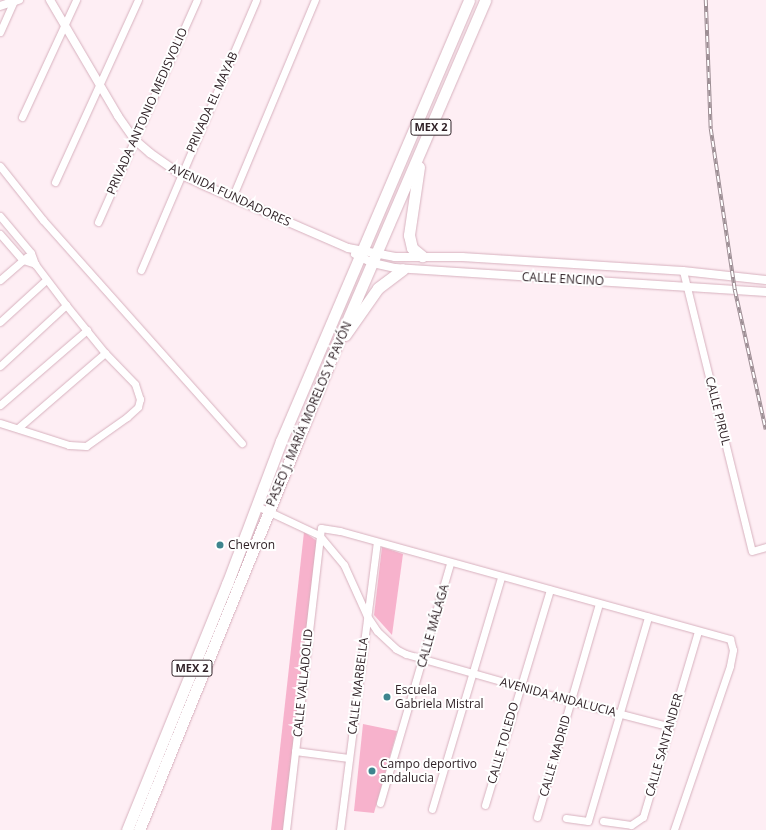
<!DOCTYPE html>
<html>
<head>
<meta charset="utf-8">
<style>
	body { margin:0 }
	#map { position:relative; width:766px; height:830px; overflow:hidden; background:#feeef4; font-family:"Open Sans",sans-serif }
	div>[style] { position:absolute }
	.green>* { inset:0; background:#f7b2cc }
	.roads { filter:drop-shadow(0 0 1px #d7b1be) drop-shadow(0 0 1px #d7b1be) }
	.minor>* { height:7px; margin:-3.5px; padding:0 3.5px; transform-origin:3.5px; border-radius:3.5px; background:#fff }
	.tertiary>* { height:8px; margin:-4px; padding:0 4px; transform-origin:4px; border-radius:4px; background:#fff }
	.trunk>* { height:11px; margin:-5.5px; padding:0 5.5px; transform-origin:5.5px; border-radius:5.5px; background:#fff }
	.rail>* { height:3.5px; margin-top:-1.75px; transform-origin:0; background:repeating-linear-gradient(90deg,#fff 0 6px,#9d8e94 0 12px); box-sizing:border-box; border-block:1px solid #9d8e94 }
	.dots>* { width:11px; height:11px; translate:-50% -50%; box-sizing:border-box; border:2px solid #fff; border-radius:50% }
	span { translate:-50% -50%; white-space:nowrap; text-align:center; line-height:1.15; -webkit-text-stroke:4px #fff; paint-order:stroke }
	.shield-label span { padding:1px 3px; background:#fff; border:1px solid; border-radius:3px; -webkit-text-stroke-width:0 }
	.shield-label { font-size:11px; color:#302227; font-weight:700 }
	.street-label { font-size:12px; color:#302227 }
	.poi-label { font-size:12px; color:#302227 }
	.left { translate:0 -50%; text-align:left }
</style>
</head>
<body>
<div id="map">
	<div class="green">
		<div style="clip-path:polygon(304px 532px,317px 541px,283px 830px,271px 830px)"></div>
		<div style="clip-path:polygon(382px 547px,403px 554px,392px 635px,374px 615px)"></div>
		<div style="clip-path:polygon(363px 724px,397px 731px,374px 813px,354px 811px)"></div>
	</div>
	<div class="roads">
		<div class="minor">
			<div style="left:0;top:32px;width:35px;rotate:-66deg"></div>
			<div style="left:22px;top:117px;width:129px;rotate:-65.2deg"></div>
			<div style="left:0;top:166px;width:69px;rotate:51.5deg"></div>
			<div style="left:43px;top:220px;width:299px;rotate:48.3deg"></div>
			<div style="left:55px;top:182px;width:200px;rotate:-65.5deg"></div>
			<div style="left:232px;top:198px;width:215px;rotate:-67.3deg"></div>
			<div style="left:0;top:216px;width:48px;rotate:50deg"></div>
			<div style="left:31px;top:253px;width:12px;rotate:70deg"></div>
			<div style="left:35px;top:264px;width:51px;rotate:52.9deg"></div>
			<div style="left:66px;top:305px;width:62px;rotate:50.9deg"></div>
			<div style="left:105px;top:353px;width:43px;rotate:45.9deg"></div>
			<div style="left:135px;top:384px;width:16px;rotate:72deg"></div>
			<div style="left:140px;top:399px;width:8px;rotate:104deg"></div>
			<div style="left:138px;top:407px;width:15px;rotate:138deg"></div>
			<div style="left:127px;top:417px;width:50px;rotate:144.7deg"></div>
			<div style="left:86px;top:446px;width:17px;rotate:-177deg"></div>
			<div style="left:69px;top:445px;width:72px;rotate:-162.3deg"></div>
			<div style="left:98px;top:222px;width:243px;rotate:-66deg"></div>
			<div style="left:0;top:234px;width:35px;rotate:49deg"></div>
			<div style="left:23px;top:260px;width:13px;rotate:18deg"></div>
			<div style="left:141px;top:270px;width:293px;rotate:-66.9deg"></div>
			<div style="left:683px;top:271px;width:288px;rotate:76.2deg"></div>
			<div style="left:752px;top:551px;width:15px;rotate:-16deg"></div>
			<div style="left:0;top:280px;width:35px;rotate:-41deg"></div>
			<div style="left:0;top:322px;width:62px;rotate:-42.4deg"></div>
			<div style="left:0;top:366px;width:90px;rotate:-42.7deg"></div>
			<div style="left:0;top:405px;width:115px;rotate:-40.8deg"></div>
			<div style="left:18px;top:428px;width:115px;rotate:-40.8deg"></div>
			<div style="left:257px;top:506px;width:68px;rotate:25.1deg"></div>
			<div style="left:319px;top:535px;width:39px;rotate:50deg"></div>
			<div style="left:344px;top:565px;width:56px;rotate:65.7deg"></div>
			<div style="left:367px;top:616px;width:18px;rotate:56deg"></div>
			<div style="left:377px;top:631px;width:26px;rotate:43deg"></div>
			<div style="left:396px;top:649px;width:11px;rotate:27deg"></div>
			<div style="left:406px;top:654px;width:172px;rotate:15.9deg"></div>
			<div style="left:571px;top:701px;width:100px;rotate:14.5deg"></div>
			<div style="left:295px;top:751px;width:54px;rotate:7.4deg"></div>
			<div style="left:380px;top:803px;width:249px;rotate:-73.7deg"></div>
			<div style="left:485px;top:805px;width:225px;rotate:-73.2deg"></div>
			<div style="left:432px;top:809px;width:241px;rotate:-73.4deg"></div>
			<div style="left:537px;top:817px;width:222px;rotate:-73.8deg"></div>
			<div style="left:566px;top:818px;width:22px;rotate:8deg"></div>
			<div style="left:588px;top:821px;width:213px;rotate:-73.6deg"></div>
			<div style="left:603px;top:821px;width:28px;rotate:8deg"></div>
			<div style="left:631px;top:825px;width:14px;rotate:-34deg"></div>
			<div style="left:643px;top:817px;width:194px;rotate:-73.5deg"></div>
			<div style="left:286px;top:830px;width:304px;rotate:-83.4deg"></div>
			<div style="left:321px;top:528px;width:19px;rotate:9deg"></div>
			<div style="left:340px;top:531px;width:405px;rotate:15.5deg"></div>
			<div style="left:730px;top:639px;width:11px;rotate:75deg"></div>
			<div style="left:733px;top:650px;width:16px;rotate:101deg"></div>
			<div style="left:730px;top:666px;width:173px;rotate:108.9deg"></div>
			<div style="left:340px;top:830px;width:290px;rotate:-82.7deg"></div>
		</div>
		<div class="tertiary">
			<div style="left:50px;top:0;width:134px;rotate:59.6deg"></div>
			<div style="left:118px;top:116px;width:29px;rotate:55deg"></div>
			<div style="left:135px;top:140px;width:20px;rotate:41deg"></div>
			<div style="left:150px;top:153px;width:37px;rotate:35deg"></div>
			<div style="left:180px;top:174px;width:23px;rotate:25deg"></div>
			<div style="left:201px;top:184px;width:160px;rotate:23.5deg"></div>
			<div style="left:348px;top:248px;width:48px;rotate:10.8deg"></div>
			<div style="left:395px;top:257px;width:67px"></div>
			<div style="left:462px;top:257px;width:221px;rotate:3.6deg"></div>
			<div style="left:683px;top:271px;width:83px;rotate:6.2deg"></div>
			<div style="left:0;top:6px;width:20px;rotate:-18deg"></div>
			<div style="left:355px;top:254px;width:20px;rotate:27deg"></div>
			<div style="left:373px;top:263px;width:23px;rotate:13deg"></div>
			<div style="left:395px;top:268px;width:372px;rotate:3.7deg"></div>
		</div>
		<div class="trunk">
			<div style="left:419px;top:167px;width:69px;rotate:98.4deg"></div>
			<div style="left:409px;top:235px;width:13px;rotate:77deg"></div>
			<div style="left:412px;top:248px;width:13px;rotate:39deg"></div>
			<div style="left:345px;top:335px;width:57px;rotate:-54.9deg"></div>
			<div style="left:378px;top:288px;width:31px;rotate:-37deg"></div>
			<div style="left:127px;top:830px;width:266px;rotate:-67.9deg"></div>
			<div style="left:227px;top:584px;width:153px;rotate:-69.3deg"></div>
			<div style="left:281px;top:441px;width:479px;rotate:-66.9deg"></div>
			<div style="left:139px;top:830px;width:527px;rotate:-67.82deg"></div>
			<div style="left:338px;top:342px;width:372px;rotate:-66.7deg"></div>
		</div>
	</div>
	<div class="rail">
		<div style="left:706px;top:0;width:129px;rotate:87.8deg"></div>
		<div style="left:711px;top:129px;width:163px;rotate:81.5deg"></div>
		<div style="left:735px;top:290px;width:143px;rotate:77.5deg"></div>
	</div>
	<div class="dots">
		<div style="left:220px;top:545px;background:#3e858e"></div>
		<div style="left:387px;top:697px;background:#3e858e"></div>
		<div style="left:372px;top:771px;background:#3e858e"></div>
	</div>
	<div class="shield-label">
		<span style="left:431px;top:127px">MEX 2</span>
		<span style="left:192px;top:668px">MEX 2</span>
	</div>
	<div class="street-label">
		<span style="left:212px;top:102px;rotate:-66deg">PRIVADA EL MAYAB</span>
		<span style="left:147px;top:111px;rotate:-66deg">PRIVADA ANTONIO MEDISVOLIO</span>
		<span style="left:230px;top:195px;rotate:25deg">AVENIDA FUNDADORES</span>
		<span style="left:563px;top:279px;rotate:3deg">CALLE ENCINO</span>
		<span style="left:718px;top:411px;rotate:76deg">CALLE PIRUL</span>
		<span style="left:309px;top:414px;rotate:-67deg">PASEO J. MARÍA MORELOS Y PAVÓN</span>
		<span style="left:433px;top:626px;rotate:-74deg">CALLE MÁLAGA</span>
		<span style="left:303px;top:683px;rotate:-84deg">CALLE VALLADOLID</span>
		<span style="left:358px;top:686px;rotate:-83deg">CALLE MARBELLA</span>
		<span style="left:558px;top:697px;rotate:15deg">AVENIDA ANDALUCIA</span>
		<span style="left:503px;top:743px;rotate:-74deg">CALLE TOLEDO</span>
		<span style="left:664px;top:745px;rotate:-74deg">CALLE SANTANDER</span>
		<span style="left:555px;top:756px;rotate:-74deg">CALLE MADRID</span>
	</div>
	<div class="poi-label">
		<span class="left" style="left:228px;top:545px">Chevron</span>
		<span class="left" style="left:395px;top:697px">Escuela<br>Gabriela Mistral</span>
		<span class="left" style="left:380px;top:771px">Campo deportivo<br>andalucia</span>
	</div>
</div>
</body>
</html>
